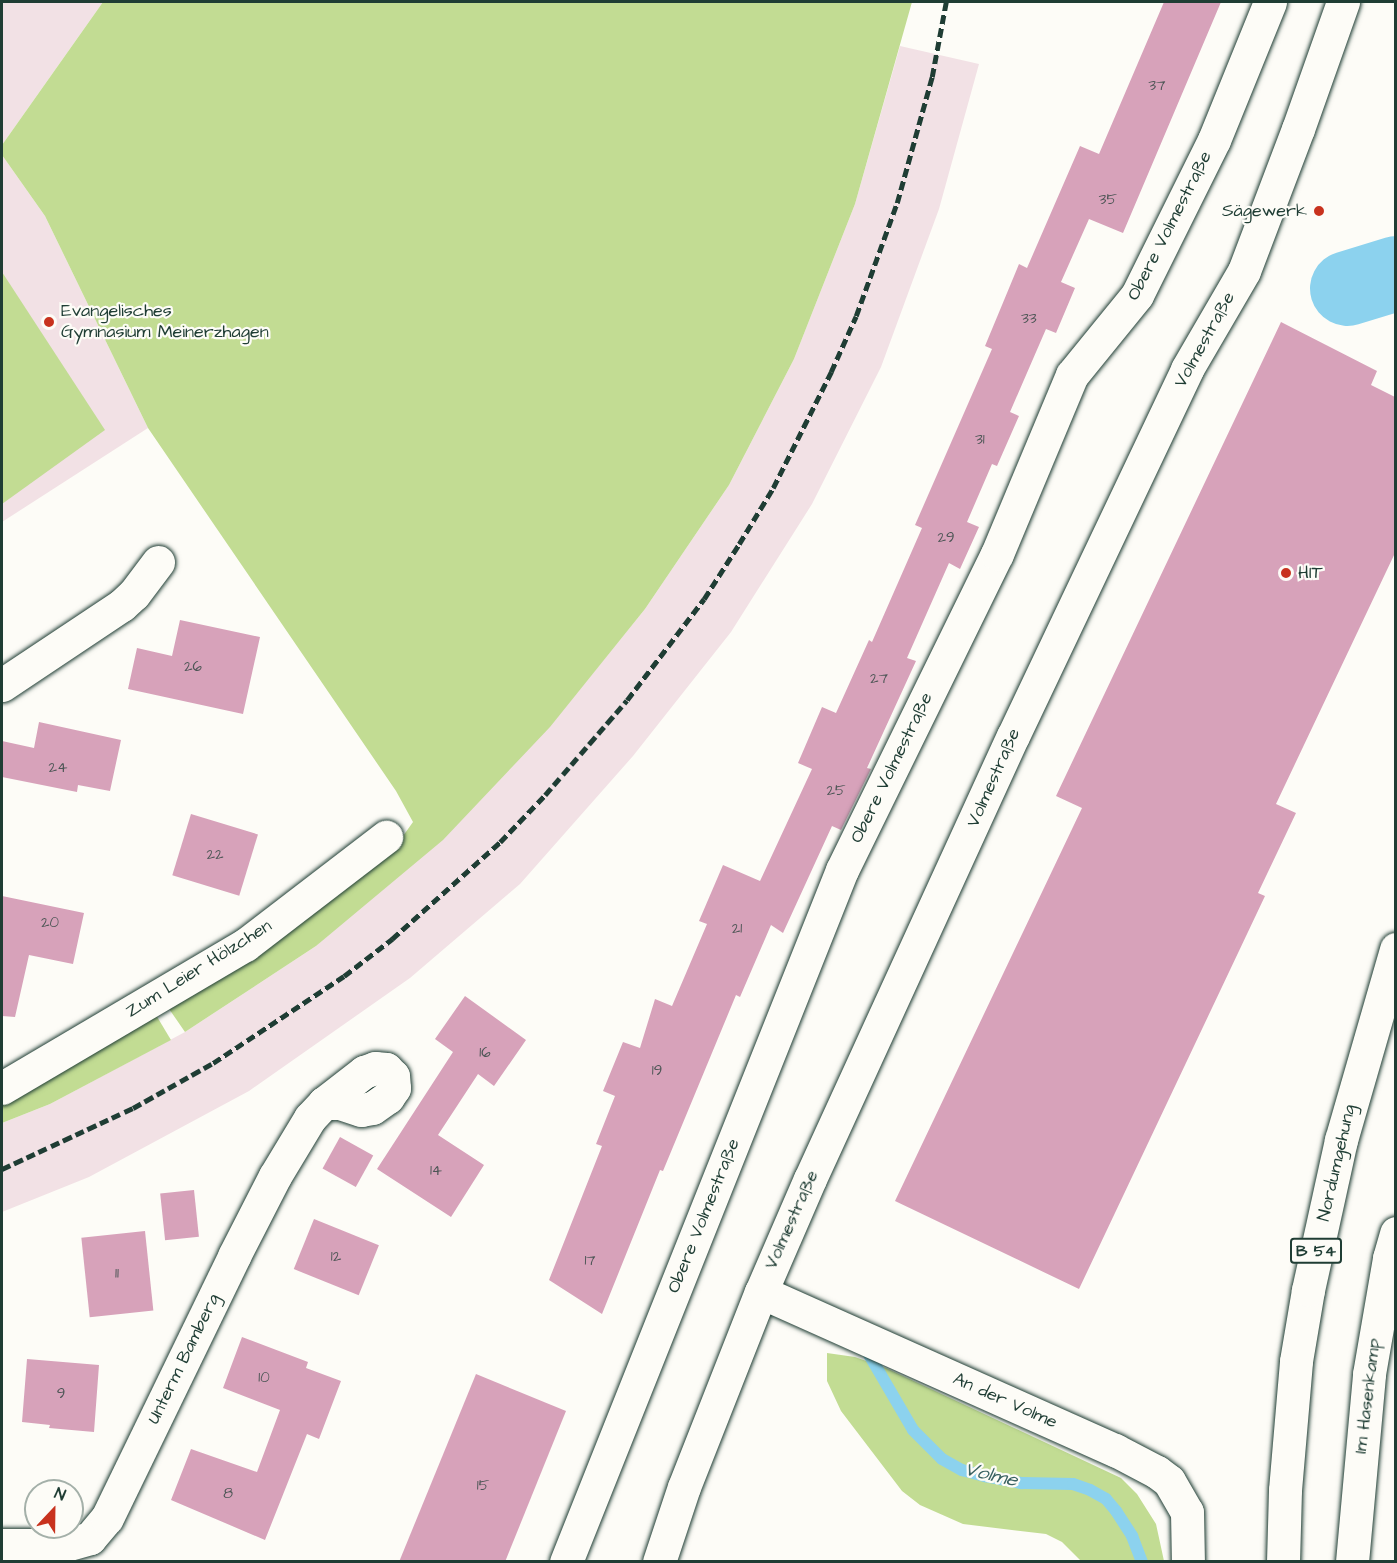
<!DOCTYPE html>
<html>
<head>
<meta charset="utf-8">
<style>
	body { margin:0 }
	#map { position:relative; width:1397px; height:1563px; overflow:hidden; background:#fdfcf7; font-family:"Architects Daughter",sans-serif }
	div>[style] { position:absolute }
	.built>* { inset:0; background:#f2e1e5 }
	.green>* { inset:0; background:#c2dc93 }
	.stream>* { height:12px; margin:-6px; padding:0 6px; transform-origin:6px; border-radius:6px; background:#8cd2ee }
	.river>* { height:75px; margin:-37.5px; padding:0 37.5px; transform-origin:37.5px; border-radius:37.5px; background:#8cd2ee }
	.building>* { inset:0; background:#d7a2ba; transform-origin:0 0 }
	.roads { filter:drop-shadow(0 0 2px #1f3d34) drop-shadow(0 0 2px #1f3d34) }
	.minor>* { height:33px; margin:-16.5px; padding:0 16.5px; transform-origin:16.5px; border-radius:16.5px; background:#fdfcf7 }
	.secondary>* { height:33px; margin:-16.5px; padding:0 16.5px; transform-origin:16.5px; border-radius:16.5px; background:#fdfcf7 }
	.primary>* { height:33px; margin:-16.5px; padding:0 16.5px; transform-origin:16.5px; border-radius:16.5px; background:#fdfcf7 }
	.rail>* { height:4.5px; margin-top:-2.25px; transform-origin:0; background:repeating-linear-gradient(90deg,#1f3d34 0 9px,transparent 0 13.5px) }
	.dots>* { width:16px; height:16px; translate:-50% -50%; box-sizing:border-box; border:3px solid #fdfcf7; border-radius:50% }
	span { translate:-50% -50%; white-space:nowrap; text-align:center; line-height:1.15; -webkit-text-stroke:4.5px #fdfcf7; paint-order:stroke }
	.number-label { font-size:15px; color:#4d5656 }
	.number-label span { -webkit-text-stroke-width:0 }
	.shield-label span { padding:2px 4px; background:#fdfcf7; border:2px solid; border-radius:4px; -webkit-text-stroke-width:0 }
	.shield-label { font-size:16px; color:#1f3d34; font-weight:700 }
	.poi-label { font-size:18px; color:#1f3d34 }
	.right { translate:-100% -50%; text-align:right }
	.left { translate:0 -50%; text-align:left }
	.street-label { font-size:18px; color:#1f3d34 }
	.water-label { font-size:20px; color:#3a6262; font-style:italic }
	.frame { position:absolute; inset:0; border:3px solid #1f3d34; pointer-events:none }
	.north { position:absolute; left:24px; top:1479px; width:60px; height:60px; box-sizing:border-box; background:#fdfcf7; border:2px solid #a4b0a9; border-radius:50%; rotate:22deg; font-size:16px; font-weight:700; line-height:24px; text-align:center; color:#1f3d34 }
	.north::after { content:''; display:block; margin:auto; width:21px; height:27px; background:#c8321e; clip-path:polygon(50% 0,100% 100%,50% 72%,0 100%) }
</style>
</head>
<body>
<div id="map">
	<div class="built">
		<div style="clip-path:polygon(2px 2px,103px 2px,2px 145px)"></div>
		<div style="clip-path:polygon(900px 46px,979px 64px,939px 209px,881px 367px,812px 504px,731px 632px,633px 756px,520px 884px,410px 978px,249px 1091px,89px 1177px,2px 1212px,2px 1123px,50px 1104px,185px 1032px,316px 946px,550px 726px,645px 609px,729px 485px,794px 359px,855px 204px)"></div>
		<div style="clip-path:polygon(2px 155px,45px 216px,148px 428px,2px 522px)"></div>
	</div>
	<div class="green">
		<div style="clip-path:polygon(103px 2px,912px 2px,855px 204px,794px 359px,729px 485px,645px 609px,550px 727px,443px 840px,316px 946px,185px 1032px,165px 1003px,248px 953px,403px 836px,413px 822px,396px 791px,148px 428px,45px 216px,2px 155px,2px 145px)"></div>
		<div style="clip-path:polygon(2px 272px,105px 430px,2px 504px)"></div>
		<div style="clip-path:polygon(153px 1010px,171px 1040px,50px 1104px,2px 1123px,2px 1100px)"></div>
		<div style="clip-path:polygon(827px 1353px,855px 1357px,886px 1368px,1121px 1478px,1137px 1494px,1156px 1524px,1164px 1561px,1081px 1561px,1062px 1542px,1046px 1534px,963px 1524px,920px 1505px,902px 1491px,841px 1411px,827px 1381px)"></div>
	</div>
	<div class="stream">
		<div style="left:864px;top:1346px;width:97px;rotate:59.7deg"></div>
		<div style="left:913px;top:1430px;width:41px;rotate:45deg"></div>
		<div style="left:942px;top:1459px;width:23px;rotate:29deg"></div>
		<div style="left:962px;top:1470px;width:24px;rotate:15deg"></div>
		<div style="left:985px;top:1476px;width:38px;rotate:11deg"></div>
		<div style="left:1022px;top:1483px;width:51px;rotate:1.1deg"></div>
		<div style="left:1073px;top:1484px;width:18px;rotate:19deg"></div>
		<div style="left:1090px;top:1490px;width:18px;rotate:29deg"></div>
		<div style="left:1106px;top:1499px;width:16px;rotate:50deg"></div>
		<div style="left:1116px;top:1511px;width:30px;rotate:57deg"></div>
		<div style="left:1132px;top:1536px;width:28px;rotate:69deg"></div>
	</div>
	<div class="river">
		<div style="left:1347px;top:288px;width:51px;rotate:-17deg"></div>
	</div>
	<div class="building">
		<div style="clip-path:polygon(1164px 2px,1221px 2px,1123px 233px,1089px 219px,1061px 282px,1075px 288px,1056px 333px,1046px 329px,1010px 412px,1019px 416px,997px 466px,992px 464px,967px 522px,979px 527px,960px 569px,949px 563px,907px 658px,916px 661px,867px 768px,871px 769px,841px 830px,832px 826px,783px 933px,771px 925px,740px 997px,736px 995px,663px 1171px,660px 1170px,602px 1314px,549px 1280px,602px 1146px,596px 1144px,615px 1096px,603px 1091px,623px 1042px,640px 1048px,655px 999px,672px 1006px,707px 924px,699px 921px,723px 865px,760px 881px,812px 769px,798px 763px,822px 707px,836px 713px,869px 640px,872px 642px,922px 528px,915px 525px,992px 349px,985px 346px,1019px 264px,1027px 268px,1080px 146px,1099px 154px)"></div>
		<div style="clip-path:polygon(1281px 322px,1377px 371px,1371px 385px,1395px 397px,1395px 553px,1276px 804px,1296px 813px,1258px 893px,1265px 896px,1079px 1289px,895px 1201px,1082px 808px,1056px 796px)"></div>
		<div style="clip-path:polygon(180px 620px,260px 637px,243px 714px,128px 689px,137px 648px,172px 656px)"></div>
		<div style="clip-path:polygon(39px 722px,121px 740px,110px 791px,78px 785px,77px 792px,2px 777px,2px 741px,34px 748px)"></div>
		<div style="left:191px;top:814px;width:70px;height:64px;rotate:17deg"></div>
		<div style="clip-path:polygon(2px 896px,84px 913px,73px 964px,29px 955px,15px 1017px,2px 1016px)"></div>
		<div style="clip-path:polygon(465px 996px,526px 1040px,494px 1086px,478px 1074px,438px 1135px,484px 1165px,451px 1217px,377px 1169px,453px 1052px,435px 1039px)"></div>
		<div style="left:340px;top:1137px;width:38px;height:36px;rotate:29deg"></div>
		<div style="left:194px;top:1190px;width:47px;height:34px;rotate:84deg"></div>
		<div style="left:314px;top:1219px;width:70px;height:54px;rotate:22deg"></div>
		<div style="left:145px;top:1231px;width:80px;height:64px;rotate:84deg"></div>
		<div style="clip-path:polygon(242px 1337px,308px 1362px,306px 1368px,341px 1381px,319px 1439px,307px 1434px,265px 1540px,171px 1500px,191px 1449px,257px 1472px,280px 1410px,223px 1388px)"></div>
		<div style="clip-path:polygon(27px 1359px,99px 1365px,94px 1432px,49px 1428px,50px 1425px,22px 1422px)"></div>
		<div style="clip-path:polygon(476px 1374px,566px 1411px,505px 1562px,399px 1562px)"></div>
	</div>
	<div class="roads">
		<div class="minor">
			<div style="left:2px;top:685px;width:144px;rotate:-33.7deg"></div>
			<div style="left:122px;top:605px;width:16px;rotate:-43deg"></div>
			<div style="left:134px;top:594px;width:40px;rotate:-53deg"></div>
			<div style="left:2px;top:1088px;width:282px;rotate:-30.5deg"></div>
			<div style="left:245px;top:945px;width:178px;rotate:-37.5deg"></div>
			<div style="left:761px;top:1292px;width:388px;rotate:24.1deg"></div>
			<div style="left:1115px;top:1450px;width:47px;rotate:27.6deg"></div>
			<div style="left:1157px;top:1472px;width:15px;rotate:37deg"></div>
			<div style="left:1169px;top:1481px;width:36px;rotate:60deg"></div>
			<div style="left:1187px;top:1512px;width:50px;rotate:88.9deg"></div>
			<div style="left:2px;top:1545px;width:64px"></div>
			<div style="left:66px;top:1545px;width:25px;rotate:-16deg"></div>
			<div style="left:90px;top:1538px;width:26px;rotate:-50deg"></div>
			<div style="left:107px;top:1518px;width:291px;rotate:-64.1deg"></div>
			<div style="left:234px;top:1256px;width:90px;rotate:-62.9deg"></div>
			<div style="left:275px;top:1176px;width:68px;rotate:-58.9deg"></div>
			<div style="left:310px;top:1118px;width:21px;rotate:-47deg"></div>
			<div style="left:324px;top:1103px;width:51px;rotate:-37.8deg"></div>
			<div style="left:364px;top:1072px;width:12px;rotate:-20deg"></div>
			<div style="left:375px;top:1068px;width:11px;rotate:5deg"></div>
			<div style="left:386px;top:1069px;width:10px;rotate:45deg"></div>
			<div style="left:393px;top:1076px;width:12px;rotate:85deg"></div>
			<div style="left:394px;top:1088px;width:11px;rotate:124deg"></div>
			<div style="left:388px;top:1097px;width:19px;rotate:145deg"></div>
			<div style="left:372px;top:1108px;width:11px;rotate:170deg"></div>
			<div style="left:361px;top:1110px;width:23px;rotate:-162deg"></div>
			<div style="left:339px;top:1103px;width:15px;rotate:180deg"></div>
			<div style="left:566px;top:1562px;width:745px;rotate:-68.26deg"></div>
			<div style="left:842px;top:870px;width:352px;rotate:-63.9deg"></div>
			<div style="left:997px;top:554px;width:194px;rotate:-67.3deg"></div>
			<div style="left:1072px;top:375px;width:103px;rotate:-50.9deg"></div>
			<div style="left:1137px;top:295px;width:173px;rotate:-63.6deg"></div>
			<div style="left:1214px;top:140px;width:149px;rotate:-67.9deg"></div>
			<div style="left:1352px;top:1562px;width:189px;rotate:-84.8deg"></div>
			<div style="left:1369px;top:1374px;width:118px;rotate:-80.2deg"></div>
			<div style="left:1389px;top:1258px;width:26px;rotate:-74deg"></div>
		</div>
		<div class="secondary">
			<div style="left:659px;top:1562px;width:79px;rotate:-71.6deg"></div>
			<div style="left:684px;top:1487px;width:210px;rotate:-68.5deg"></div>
			<div style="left:761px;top:1292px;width:123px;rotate:-66.6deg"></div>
			<div style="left:810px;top:1179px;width:487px;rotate:-65.4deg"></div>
			<div style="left:1013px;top:736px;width:406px;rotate:-64.6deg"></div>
			<div style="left:1187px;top:369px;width:113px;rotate:-59.8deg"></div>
			<div style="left:1244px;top:271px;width:152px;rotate:-69.2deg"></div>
			<div style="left:1298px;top:129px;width:135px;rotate:-70.5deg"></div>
		</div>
		<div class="primary">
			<div style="left:1283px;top:1562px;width:72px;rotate:-88.4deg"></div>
			<div style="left:1285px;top:1490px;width:129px;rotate:-85.1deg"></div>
			<div style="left:1296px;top:1361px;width:72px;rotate:-80.4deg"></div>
			<div style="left:1308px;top:1290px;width:154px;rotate:-77.6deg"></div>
			<div style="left:1341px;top:1140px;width:199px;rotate:-73.9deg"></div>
		</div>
	</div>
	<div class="rail">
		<div style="left:2px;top:1169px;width:145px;rotate:-25deg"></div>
		<div style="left:133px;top:1108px;width:92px;rotate:-29.4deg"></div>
		<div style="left:213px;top:1063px;width:157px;rotate:-33.6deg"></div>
		<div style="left:344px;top:976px;width:61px;rotate:-37.6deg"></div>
		<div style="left:392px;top:939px;width:145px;rotate:-41.9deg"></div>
		<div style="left:500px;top:842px;width:65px;rotate:-46.2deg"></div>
		<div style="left:545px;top:795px;width:125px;rotate:-49.2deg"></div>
		<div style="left:627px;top:700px;width:127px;rotate:-52.7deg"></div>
		<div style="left:704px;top:599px;width:65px;rotate:-57.5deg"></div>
		<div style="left:739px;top:544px;width:66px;rotate:-58.7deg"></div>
		<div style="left:773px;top:488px;width:130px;rotate:-63.4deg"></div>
		<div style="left:831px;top:372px;width:61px;rotate:-65.9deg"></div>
		<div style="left:856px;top:316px;width:120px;rotate:-70.1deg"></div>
		<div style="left:897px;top:203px;width:131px;rotate:-74.5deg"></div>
		<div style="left:932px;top:77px;width:76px;rotate:-79.4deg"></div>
	</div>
	<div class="dots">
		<div style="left:1319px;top:211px;background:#c8321e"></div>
		<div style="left:49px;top:322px;background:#c8321e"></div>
		<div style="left:1286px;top:573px;background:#c8321e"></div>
	</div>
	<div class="number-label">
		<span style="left:1157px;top:86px">37</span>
		<span style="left:1108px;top:200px">35</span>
		<span style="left:1029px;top:319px">33</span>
		<span style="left:980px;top:440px">31</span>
		<span style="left:946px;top:538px">29</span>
		<span style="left:193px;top:667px">26</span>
		<span style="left:879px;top:679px">27</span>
		<span style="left:58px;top:768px">24</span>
		<span style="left:836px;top:791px">25</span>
		<span style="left:215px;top:855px">22</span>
		<span style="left:50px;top:923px">20</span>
		<span style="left:737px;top:929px">21</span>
		<span style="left:485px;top:1053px">16</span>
		<span style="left:657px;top:1071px">19</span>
		<span style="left:436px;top:1171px">14</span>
		<span style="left:336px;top:1257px">12</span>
		<span style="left:590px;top:1261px">17</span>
		<span style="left:117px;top:1274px">11</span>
		<span style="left:264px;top:1378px">10</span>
		<span style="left:61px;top:1394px">9</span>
		<span style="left:483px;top:1486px">15</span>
		<span style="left:228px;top:1494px">8</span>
	</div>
	<div class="shield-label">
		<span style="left:1316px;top:1251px">B 54</span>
	</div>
	<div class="poi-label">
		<span class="right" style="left:1307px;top:211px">Sägewerk</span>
		<span class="left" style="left:61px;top:322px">Evangelisches<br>Gymnasium Meinerzhagen</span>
		<span class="left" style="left:1298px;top:573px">HIT</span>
	</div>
	<div class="street-label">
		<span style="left:1170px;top:226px;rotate:-63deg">Obere Volmestraße</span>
		<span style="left:1205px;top:340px;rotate:-61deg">Volmestraße</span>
		<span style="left:892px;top:768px;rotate:-64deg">Obere Volmestraße</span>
		<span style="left:994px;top:778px;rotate:-66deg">Volmestraße</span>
		<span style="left:199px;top:969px;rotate:-32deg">Zum Leier Hölzchen</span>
		<span style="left:1337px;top:1163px;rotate:-77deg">Nordumgehung</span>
		<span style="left:704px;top:1216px;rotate:-68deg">Obere Volmestraße</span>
		<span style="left:792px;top:1220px;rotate:-66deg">Volmestraße</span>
		<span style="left:184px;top:1359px;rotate:-64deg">Unterm Bamberg</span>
		<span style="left:1368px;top:1396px;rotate:-83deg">Im Hasenkamp</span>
		<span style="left:1005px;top:1401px;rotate:24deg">An der Volme</span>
	</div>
	<div class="water-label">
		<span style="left:991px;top:1475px;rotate:13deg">Volme</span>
	</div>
	<div class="frame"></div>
	<div class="north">N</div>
</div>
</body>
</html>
